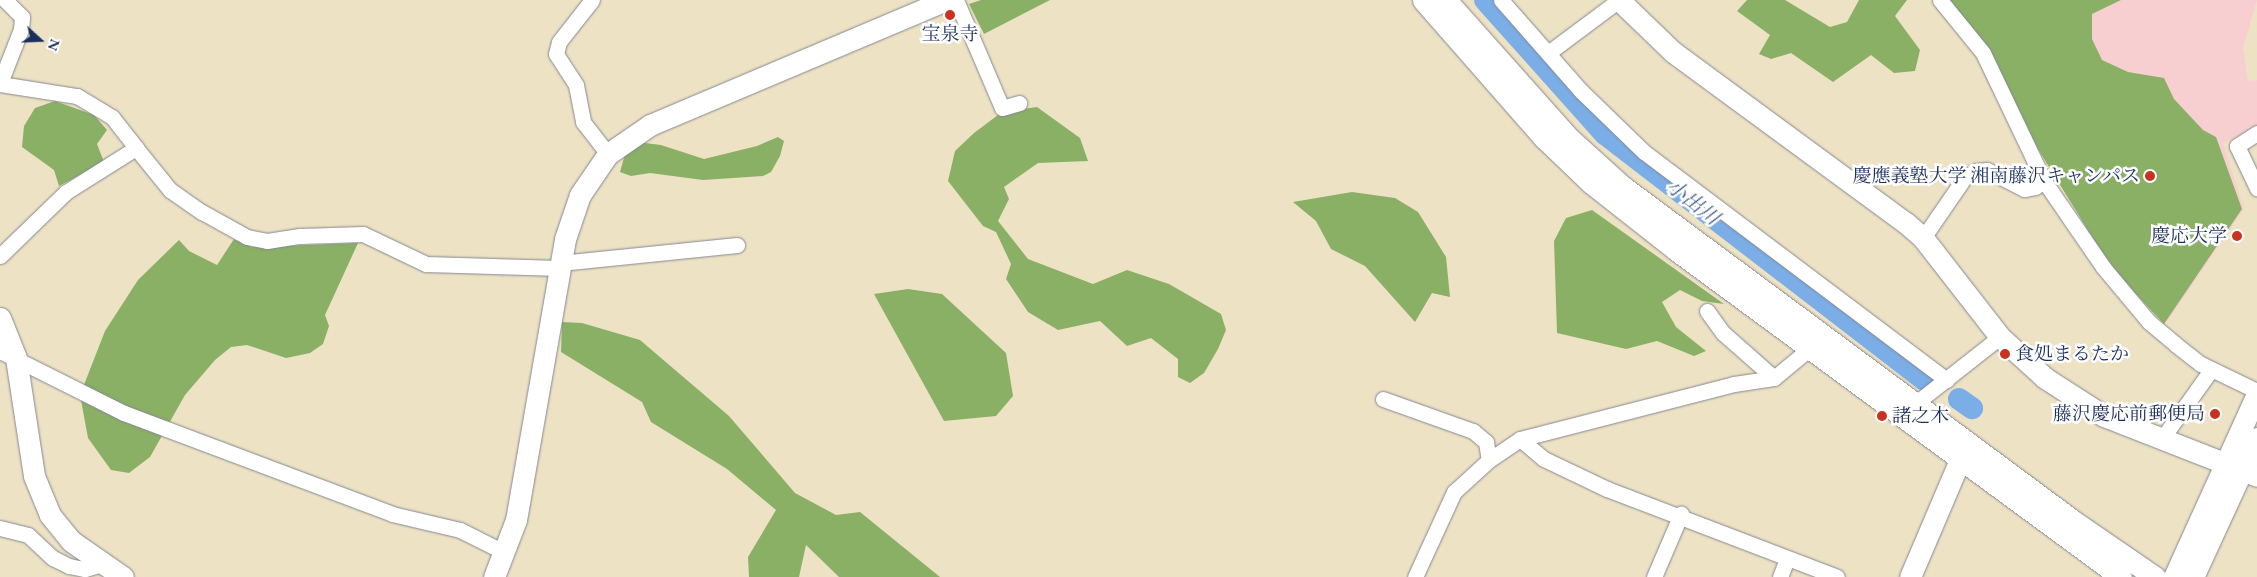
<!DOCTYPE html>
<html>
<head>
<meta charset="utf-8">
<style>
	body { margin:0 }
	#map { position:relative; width:2257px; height:577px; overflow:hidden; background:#eee2c4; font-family:"EB Garamond","Noto Serif JP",serif }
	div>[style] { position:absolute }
	.built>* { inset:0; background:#f7cfd1 }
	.forest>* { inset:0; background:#8ab066 }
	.river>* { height:22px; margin:-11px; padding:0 11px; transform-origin:11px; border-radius:11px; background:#7bade7 }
	.roads { filter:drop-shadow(0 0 1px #848891) drop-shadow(0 0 1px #848891) }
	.street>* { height:15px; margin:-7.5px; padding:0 7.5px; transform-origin:7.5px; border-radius:7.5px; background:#fff }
	.secondary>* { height:21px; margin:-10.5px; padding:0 10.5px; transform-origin:10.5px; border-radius:10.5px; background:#fff }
	.dots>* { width:14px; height:14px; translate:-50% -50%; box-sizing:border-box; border:2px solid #fff; border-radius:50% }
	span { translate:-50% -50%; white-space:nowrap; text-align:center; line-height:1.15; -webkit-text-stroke:5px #fff; paint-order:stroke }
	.poi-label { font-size:19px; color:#1b2f5e }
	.right { translate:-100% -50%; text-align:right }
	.left { translate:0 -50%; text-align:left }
	.water-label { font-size:20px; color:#3d5b8e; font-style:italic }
	.north { position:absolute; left:15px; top:15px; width:50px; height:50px; -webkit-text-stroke:4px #fff; paint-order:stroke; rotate:110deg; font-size:14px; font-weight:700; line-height:20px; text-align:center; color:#1b2f5e }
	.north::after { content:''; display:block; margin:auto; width:18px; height:22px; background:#1b2f5e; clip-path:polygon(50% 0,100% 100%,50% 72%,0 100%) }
</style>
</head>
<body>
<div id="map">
	<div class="built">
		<div style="clip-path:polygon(1955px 0,2257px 0,2243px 48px,2248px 81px,2257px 80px,2257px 127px,2223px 143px,2244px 209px,2167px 322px,1993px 44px)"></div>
	</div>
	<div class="forest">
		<div style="clip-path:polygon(981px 0,1050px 0,984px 34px,969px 4px)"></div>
		<div style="clip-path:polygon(1747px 0,1785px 0,1830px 27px,1847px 22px,1859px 0,1907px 0,1895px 16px,1920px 50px,1915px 71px,1894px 73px,1871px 55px,1833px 82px,1791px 53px,1771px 59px,1759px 54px,1770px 35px,1737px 11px)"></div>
		<div style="clip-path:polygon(1946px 0,2121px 0,2092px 14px,2092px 39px,2102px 60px,2128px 72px,2164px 78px,2174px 99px,2203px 130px,2216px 137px,2242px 209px,2164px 324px,2120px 277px,2094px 240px,2038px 149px,1990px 50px)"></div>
		<div style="clip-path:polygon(55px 101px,94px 115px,107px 130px,97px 144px,104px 162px,59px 186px,54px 170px,22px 147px,24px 126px,35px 108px)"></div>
		<div style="clip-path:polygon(1037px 107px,1080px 138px,1088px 161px,1038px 163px,1004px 187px,1009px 199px,998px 221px,1028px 259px,1093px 284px,1127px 270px,1169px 284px,1221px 314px,1226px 330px,1218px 349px,1204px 373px,1190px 383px,1178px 377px,1178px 359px,1151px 338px,1127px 346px,1100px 321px,1058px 330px,1028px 312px,1006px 279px,1011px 264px,996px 232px,983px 226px,948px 181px,955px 151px,974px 133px,1002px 112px)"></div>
		<div style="clip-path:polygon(778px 137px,784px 141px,780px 156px,771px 172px,763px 176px,703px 180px,650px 173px,631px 176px,620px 172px,625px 154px,637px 142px,661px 145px,704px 159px,757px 146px)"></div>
		<div style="clip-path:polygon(1352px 192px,1395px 198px,1418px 212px,1446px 257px,1450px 297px,1432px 293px,1415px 322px,1365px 266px,1331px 249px,1316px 221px,1293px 202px)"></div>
		<div style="clip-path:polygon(1592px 210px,1724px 304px,1702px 301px,1680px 290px,1662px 302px,1676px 327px,1706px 351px,1694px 356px,1657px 341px,1626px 349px,1557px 333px,1554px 241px,1566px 218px)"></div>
		<div style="clip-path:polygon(234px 239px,252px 247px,358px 243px,325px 315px,329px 326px,323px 344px,310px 353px,286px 358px,247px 345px,231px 347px,215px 360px,185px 395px,150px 457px,129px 473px,111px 470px,88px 438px,80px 395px,105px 331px,138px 280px,179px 240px,189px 251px,217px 265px)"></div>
		<div style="clip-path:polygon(908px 289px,942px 294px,1006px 353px,1013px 396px,996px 416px,944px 421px,874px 294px)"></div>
		<div style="clip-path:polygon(562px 322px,582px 323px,640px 340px,729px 416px,795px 493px,836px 515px,860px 512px,940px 577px,839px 577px,806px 545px,799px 577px,749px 577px,748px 557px,776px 510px,727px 469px,651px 422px,642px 402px,561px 352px)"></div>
	</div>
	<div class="river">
		<div style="left:1485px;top:0;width:180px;rotate:48.2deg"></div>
		<div style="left:1605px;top:134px;width:403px;rotate:37.6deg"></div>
		<div style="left:1959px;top:399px;width:16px;rotate:35deg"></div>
	</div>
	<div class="roads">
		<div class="street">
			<div style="left:592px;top:0;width:53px;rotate:128.2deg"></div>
			<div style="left:559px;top:42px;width:12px;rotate:104deg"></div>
			<div style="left:556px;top:54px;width:37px;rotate:57deg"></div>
			<div style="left:576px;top:85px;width:38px;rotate:79deg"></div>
			<div style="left:583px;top:122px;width:41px;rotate:52deg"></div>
			<div style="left:956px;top:0;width:117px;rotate:66.9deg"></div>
			<div style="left:1002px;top:108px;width:18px;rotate:-16deg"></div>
			<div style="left:1501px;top:0;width:121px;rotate:48.7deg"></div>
			<div style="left:1581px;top:91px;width:88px;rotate:44.1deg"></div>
			<div style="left:1644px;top:152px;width:379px;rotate:37deg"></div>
			<div style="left:1940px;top:0;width:68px;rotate:50.9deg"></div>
			<div style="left:1983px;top:53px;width:142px;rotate:64.5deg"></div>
			<div style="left:2044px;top:181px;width:104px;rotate:55.5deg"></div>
			<div style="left:2103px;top:267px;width:72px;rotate:50.1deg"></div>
			<div style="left:2149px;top:322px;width:34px;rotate:40deg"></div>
			<div style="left:2175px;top:344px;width:33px;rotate:38deg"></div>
			<div style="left:2201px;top:364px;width:62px;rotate:25.7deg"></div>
			<div style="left:1548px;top:53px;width:89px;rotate:-36.7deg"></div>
			<div style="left:0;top:83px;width:58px;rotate:-68.7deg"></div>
			<div style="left:21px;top:29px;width:12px;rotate:-85deg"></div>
			<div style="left:22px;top:17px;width:24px;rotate:-135deg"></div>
			<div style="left:0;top:84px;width:78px;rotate:8.9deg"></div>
			<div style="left:77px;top:96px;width:41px;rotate:31deg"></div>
			<div style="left:112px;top:117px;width:39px;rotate:52deg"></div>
			<div style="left:2257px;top:133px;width:24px;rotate:147deg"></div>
			<div style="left:2237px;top:146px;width:47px;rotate:64.5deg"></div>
			<div style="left:1923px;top:238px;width:74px;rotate:-55.5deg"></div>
			<div style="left:1965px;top:177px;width:13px;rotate:-29deg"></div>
			<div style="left:1976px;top:171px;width:11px;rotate:-5deg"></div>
			<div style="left:1987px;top:170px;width:42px;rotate:27.2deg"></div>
			<div style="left:2024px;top:189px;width:11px;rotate:-10deg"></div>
			<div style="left:2035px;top:187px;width:11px;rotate:-34deg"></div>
			<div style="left:0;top:256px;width:92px;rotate:-44.1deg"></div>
			<div style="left:66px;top:192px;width:83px;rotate:-32.2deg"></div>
			<div style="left:136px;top:148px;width:54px;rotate:51deg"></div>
			<div style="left:170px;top:190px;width:39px;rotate:35deg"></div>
			<div style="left:202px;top:212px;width:51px;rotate:29.1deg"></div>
			<div style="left:247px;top:237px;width:20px;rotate:11deg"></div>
			<div style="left:267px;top:241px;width:33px;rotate:-9deg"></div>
			<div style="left:300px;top:236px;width:63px;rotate:-1.8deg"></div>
			<div style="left:363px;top:234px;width:70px;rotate:25.5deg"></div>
			<div style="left:426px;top:264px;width:133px;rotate:1.7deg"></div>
			<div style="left:560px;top:263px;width:178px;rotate:-5.8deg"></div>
			<div style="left:1707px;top:311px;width:27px;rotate:54deg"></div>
			<div style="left:1723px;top:333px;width:68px;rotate:41.4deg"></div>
			<div style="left:0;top:351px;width:139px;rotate:26.6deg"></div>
			<div style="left:124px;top:413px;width:286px;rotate:20.6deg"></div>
			<div style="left:392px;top:514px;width:70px;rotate:13.2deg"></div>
			<div style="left:460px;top:530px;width:51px;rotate:26.6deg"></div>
			<div style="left:1383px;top:399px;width:96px;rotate:19.6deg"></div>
			<div style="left:1473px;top:431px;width:17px;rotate:40deg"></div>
			<div style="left:1486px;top:442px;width:18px;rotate:81deg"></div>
			<div style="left:1916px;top:403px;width:107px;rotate:-38.2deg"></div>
			<div style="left:1520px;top:439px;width:31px;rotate:40deg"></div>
			<div style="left:1544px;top:459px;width:70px;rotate:25.5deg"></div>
			<div style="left:1607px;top:489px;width:246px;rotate:20.9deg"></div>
			<div style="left:2161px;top:440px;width:86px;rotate:-54.5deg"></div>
			<div style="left:0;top:528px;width:29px;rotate:14deg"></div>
			<div style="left:28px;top:535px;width:34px;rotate:43deg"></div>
			<div style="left:53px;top:558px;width:18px;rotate:27deg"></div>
			<div style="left:69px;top:566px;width:16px;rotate:11deg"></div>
			<div style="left:85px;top:569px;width:18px;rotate:-16deg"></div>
			<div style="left:1415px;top:577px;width:94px;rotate:-65.4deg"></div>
			<div style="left:1454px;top:492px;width:47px;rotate:-42.4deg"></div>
			<div style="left:1489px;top:460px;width:37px;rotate:-34deg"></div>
			<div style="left:1520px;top:439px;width:221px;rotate:-14.4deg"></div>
			<div style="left:1734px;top:384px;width:40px;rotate:-8.5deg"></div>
			<div style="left:1774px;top:378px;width:45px;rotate:-39.6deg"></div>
			<div style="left:1654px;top:577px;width:69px;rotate:-66.8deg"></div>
			<div style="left:1780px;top:577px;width:19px;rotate:-69deg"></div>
		</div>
		<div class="secondary">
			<div style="left:1423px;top:0;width:184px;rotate:48.8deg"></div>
			<div style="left:1544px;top:138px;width:65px;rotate:43.8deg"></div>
			<div style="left:1591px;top:183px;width:108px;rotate:38.2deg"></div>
			<div style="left:1676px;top:250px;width:552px;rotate:36.31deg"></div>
			<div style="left:1446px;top:0;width:183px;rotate:48.3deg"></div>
			<div style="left:1568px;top:137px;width:73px;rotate:42.2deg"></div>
			<div style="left:1622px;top:186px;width:560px;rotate:36.58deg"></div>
			<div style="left:2072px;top:520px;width:101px;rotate:34.5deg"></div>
			<div style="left:1619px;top:0;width:75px;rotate:43.9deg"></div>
			<div style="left:1673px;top:52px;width:289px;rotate:36.3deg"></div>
			<div style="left:1906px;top:223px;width:23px;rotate:41deg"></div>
			<div style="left:1923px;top:238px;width:125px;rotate:52.1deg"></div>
			<div style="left:2000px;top:337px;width:61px;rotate:42.3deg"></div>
			<div style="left:2045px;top:378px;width:70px;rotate:32.8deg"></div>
			<div style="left:2104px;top:416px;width:164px;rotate:21.4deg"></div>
			<div style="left:0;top:318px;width:43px;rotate:68.2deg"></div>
			<div style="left:16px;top:358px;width:119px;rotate:81.3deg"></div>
			<div style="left:34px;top:476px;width:42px;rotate:67.7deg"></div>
			<div style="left:50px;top:515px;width:33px;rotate:51deg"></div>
			<div style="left:71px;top:541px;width:63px;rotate:34.7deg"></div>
			<div style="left:494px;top:577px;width:61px;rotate:-68.9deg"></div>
			<div style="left:516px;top:520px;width:285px;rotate:-80.1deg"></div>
			<div style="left:565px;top:239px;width:46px;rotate:-71.2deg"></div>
			<div style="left:580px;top:195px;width:50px;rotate:-55.7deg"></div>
			<div style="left:608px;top:154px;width:51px;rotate:-34.6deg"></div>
			<div style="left:650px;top:125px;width:321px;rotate:-22.9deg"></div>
			<div style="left:1910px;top:577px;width:142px;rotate:-66.9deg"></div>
			<div style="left:2174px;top:577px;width:201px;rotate:-65.6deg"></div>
			<div style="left:2193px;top:577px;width:153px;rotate:-65.3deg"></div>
		</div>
	</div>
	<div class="dots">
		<div style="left:950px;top:15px;background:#c8321e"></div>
		<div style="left:2150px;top:176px;background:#c8321e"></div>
		<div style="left:2237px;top:236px;background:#c8321e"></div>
		<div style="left:2005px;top:354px;background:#c8321e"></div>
		<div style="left:2215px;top:414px;background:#c8321e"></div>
		<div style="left:1882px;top:416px;background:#c8321e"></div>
	</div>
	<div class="poi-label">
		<span style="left:950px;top:34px">宝泉寺</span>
		<span class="right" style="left:2140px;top:176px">慶應義塾大学 湘南藤沢キャンパス</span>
		<span class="right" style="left:2227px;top:236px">慶応大学</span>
		<span class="left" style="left:2015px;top:354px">食処まるたか</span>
		<span class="right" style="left:2205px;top:414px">藤沢慶応前郵便局</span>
		<span class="left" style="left:1892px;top:416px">諸之木</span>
	</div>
	<div class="water-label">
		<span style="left:1693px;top:202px;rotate:38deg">小出川</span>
	</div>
	<div class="north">N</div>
</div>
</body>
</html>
